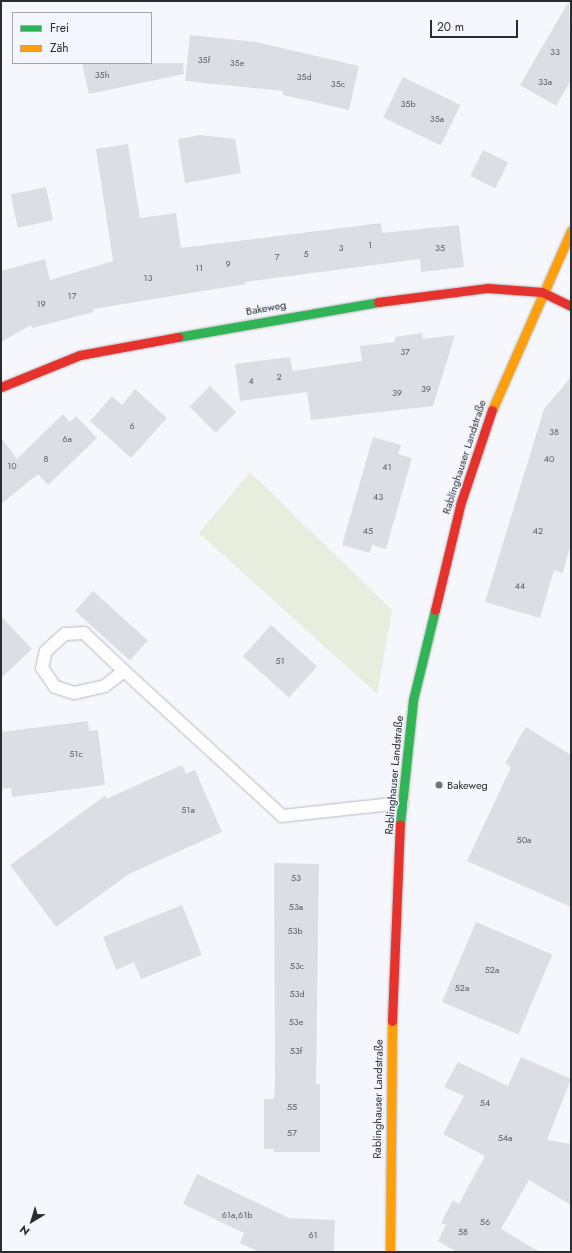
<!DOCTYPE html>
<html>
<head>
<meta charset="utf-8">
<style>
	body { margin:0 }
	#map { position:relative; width:572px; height:1253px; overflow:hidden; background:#f6f7fc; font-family:Jost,sans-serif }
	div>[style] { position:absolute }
	.green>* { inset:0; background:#e7eedd }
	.building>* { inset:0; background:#dcdee5; transform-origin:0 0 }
	.roads { filter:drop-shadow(0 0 1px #b9babe) drop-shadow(0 0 1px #b9babe) }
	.lane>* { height:12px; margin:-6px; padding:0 6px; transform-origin:6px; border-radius:6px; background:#fefeff }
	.fast>* { height:9px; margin:-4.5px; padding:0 4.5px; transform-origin:4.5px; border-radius:4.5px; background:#30b455 }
	.slow>* { height:9px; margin:-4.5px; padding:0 4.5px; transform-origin:4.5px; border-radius:4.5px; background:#ff9f0a }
	.jam>* { height:9px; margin:-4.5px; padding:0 4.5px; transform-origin:4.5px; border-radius:4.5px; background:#e5322d }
	.dots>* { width:11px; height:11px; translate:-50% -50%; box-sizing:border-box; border:2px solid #f3f6ff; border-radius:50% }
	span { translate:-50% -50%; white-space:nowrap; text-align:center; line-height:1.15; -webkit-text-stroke:3px #f3f6ff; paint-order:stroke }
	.number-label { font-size:9px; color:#5b5c60 }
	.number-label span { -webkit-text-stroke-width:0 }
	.street-label { font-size:11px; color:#2b2c2f }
	.poi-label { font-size:11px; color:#2b2c2f }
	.left { translate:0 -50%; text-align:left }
	.frame { position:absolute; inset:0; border:2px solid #2b2c2f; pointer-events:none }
	.legend { position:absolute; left:12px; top:12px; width:140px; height:52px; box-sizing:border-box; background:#f3f6ff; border:1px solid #a3a5ac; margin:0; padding:5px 7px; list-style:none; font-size:12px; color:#2b2c2f }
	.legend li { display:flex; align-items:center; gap:8px; height:20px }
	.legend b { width:20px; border:1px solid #a3a5ac }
	.north { position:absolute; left:12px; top:1201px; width:40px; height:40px; -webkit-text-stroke:3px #f3f6ff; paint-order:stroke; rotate:218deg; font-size:11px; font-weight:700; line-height:16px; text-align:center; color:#2b2c2f }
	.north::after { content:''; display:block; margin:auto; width:14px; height:18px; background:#2b2c2f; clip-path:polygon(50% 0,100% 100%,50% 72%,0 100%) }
	.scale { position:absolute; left:430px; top:20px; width:88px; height:18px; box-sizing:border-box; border:2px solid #2b2c2f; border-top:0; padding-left:5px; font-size:12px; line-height:14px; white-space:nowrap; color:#2b2c2f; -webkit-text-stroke:3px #f3f6ff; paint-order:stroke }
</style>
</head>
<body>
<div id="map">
	<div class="green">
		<div style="clip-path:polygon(250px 472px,392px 610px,377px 694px,199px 533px)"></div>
	</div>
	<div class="building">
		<div style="clip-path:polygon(569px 1px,571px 80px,556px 106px,520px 85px)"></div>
		<div style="clip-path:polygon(190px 35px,256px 42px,359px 66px,349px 110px,283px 95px,283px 91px,185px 81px)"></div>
		<div style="clip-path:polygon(82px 63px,183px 63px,184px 74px,89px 94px)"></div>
		<div style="left:403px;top:77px;width:64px;height:45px;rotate:26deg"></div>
		<div style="clip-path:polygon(200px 135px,235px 139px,241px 173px,185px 183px,178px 139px)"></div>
		<div style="clip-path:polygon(128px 144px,140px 218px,176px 213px,181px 248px,381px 223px,382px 233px,459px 225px,464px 267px,421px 272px,420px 259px,245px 282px,246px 284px,93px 309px,94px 312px,32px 328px,31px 325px,1px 342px,1px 271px,45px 259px,50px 280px,113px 261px,96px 149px)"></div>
		<div style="left:483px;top:150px;width:28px;height:29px;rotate:26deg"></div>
		<div style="left:46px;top:187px;width:34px;height:36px;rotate:78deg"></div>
		<div style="clip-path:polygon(422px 333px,423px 339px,455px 335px,433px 406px,311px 420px,307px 392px,240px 401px,235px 364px,290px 357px,293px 371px,362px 361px,360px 346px,395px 342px,395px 337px)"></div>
		<div style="clip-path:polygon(571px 377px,571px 543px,563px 573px,554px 570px,540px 618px,485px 602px,544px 409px)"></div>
		<div style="left:210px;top:386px;width:37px;height:29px;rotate:45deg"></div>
		<div style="clip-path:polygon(135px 389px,167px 418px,131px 458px,90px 421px,112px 396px,122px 405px)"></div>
		<div style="clip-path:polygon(63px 414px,70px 422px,76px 416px,97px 438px,48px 485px,38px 474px,1px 504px,1px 438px,17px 459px)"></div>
		<div style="clip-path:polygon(373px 437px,401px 445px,398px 454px,412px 458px,386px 549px,372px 545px,370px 553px,342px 545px)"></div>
		<div style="left:93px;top:591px;width:74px;height:27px;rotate:42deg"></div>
		<div style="clip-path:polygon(1px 616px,32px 649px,1px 678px)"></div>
		<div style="left:271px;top:625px;width:62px;height:42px;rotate:42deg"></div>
		<div style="clip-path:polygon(88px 721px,89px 731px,98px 730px,105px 785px,12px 797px,11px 788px,1px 789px,1px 732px)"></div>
		<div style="clip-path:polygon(526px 727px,571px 755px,571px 907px,467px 861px,511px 767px,505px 763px)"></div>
		<div style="clip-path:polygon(182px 765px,186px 774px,195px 770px,222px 832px,129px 874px,56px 927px,10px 865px,106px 795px,106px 799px)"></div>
		<div style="clip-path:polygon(274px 863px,319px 864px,316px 1084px,320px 1084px,320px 1152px,274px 1152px,274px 1149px,264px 1149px,264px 1099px,274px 1099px,275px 1084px)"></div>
		<div style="clip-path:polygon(182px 905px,202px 955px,141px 979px,134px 962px,116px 970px,103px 937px)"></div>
		<div style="left:476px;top:922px;width:83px;height:87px;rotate:23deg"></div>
		<div style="clip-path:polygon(521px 1057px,571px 1079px,547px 1140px,571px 1144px,571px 1205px,529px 1180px,501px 1229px,540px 1252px,457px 1252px,438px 1241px,446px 1225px,441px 1223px,453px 1200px,459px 1204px,485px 1156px,443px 1134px,464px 1096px,444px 1087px,458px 1062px,508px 1086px)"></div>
		<div style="clip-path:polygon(197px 1174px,289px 1218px,335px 1220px,334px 1252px,259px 1252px,240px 1243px,244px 1233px,183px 1204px)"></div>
	</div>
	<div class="roads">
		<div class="lane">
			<div style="left:84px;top:633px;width:55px;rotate:43.5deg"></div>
			<div style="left:124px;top:671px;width:24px;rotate:142deg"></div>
			<div style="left:105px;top:686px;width:32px;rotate:167deg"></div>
			<div style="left:74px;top:693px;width:20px;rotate:-162deg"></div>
			<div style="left:55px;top:687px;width:23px;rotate:-124deg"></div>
			<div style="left:42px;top:668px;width:17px;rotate:-77deg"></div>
			<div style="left:46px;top:651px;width:25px;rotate:-42deg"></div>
			<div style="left:65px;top:634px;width:19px;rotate:-3deg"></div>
			<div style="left:124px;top:671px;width:214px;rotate:42.5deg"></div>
			<div style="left:282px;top:816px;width:121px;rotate:-6.2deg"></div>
		</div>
		<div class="fast">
			<div style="left:178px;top:337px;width:203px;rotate:-9.9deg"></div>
			<div style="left:400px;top:824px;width:125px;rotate:-84deg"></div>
			<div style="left:413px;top:700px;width:93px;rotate:-76.3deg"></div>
		</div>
		<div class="slow">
			<div style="left:492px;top:410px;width:196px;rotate:-66.2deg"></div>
			<div style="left:390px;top:1252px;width:231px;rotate:-89.5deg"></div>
		</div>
		<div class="jam">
			<div style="left:378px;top:302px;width:111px;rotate:-7.3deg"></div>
			<div style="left:488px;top:288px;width:54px;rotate:4.2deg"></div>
			<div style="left:542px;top:292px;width:32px;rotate:26deg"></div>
			<div style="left:1px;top:387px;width:85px;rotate:-22.1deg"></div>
			<div style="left:80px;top:355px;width:100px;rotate:-10.4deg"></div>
			<div style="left:435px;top:610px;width:111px;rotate:-76.5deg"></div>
			<div style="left:461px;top:502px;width:97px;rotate:-71.4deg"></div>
			<div style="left:392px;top:1021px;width:197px;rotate:-87.7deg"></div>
		</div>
	</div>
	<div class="dots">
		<div style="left:439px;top:785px;background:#727377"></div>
	</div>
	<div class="number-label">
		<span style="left:555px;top:52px">33</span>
		<span style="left:204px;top:60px">35f</span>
		<span style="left:237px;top:63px">35e</span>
		<span style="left:102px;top:75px">35h</span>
		<span style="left:304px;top:77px">35d</span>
		<span style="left:545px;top:82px">33a</span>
		<span style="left:338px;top:84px">35c</span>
		<span style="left:408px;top:104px">35b</span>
		<span style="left:437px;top:119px">35a</span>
		<span style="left:370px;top:245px">1</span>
		<span style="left:341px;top:248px">3</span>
		<span style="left:440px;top:248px">35</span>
		<span style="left:306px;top:254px">5</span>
		<span style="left:277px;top:257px">7</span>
		<span style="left:228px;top:264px">9</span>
		<span style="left:199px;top:268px">11</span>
		<span style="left:148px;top:278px">13</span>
		<span style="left:72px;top:296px">17</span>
		<span style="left:41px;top:304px">19</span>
		<span style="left:405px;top:352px">37</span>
		<span style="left:279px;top:377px">2</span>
		<span style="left:251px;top:381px">4</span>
		<span style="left:426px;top:389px">39</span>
		<span style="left:397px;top:393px">39</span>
		<span style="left:132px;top:426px">6</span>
		<span style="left:554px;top:432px">38</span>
		<span style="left:67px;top:439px">6a</span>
		<span style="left:46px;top:459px">8</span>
		<span style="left:549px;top:459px">40</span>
		<span style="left:12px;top:466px">10</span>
		<span style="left:387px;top:467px">41</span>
		<span style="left:378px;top:497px">43</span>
		<span style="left:368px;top:531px">45</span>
		<span style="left:538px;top:531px">42</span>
		<span style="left:520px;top:586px">44</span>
		<span style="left:280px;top:661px">51</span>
		<span style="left:76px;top:754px">51c</span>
		<span style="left:188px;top:810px">51a</span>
		<span style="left:524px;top:840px">50a</span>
		<span style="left:296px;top:878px">53</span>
		<span style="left:296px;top:907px">53a</span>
		<span style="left:295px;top:931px">53b</span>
		<span style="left:297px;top:966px">53c</span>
		<span style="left:492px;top:970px">52a</span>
		<span style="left:462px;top:988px">52a</span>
		<span style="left:297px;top:994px">53d</span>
		<span style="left:296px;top:1022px">53e</span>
		<span style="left:296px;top:1051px">53f</span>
		<span style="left:485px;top:1103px">54</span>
		<span style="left:292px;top:1107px">55</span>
		<span style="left:292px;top:1133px">57</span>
		<span style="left:505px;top:1138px">54a</span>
		<span style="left:237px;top:1215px">61a,61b</span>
		<span style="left:485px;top:1222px">56</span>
		<span style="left:463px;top:1232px">58</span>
		<span style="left:313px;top:1235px">61</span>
	</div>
	<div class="street-label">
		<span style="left:266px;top:308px;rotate:-10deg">Bakeweg</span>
		<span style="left:464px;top:457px;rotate:-72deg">Rablinghauser Landstraße</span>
		<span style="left:394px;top:775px;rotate:-85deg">Rablinghauser Landstraße</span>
		<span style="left:378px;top:1099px;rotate:-89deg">Rablinghauser Landstraße</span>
	</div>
	<div class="poi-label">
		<span class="left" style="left:447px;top:785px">Bakeweg</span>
	</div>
	<div class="frame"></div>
	<ul class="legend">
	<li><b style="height:5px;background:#30b455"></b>Frei</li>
	<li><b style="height:5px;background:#ff9f0a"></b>Zäh</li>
	</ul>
	<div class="north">N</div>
	<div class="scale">20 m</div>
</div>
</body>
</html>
